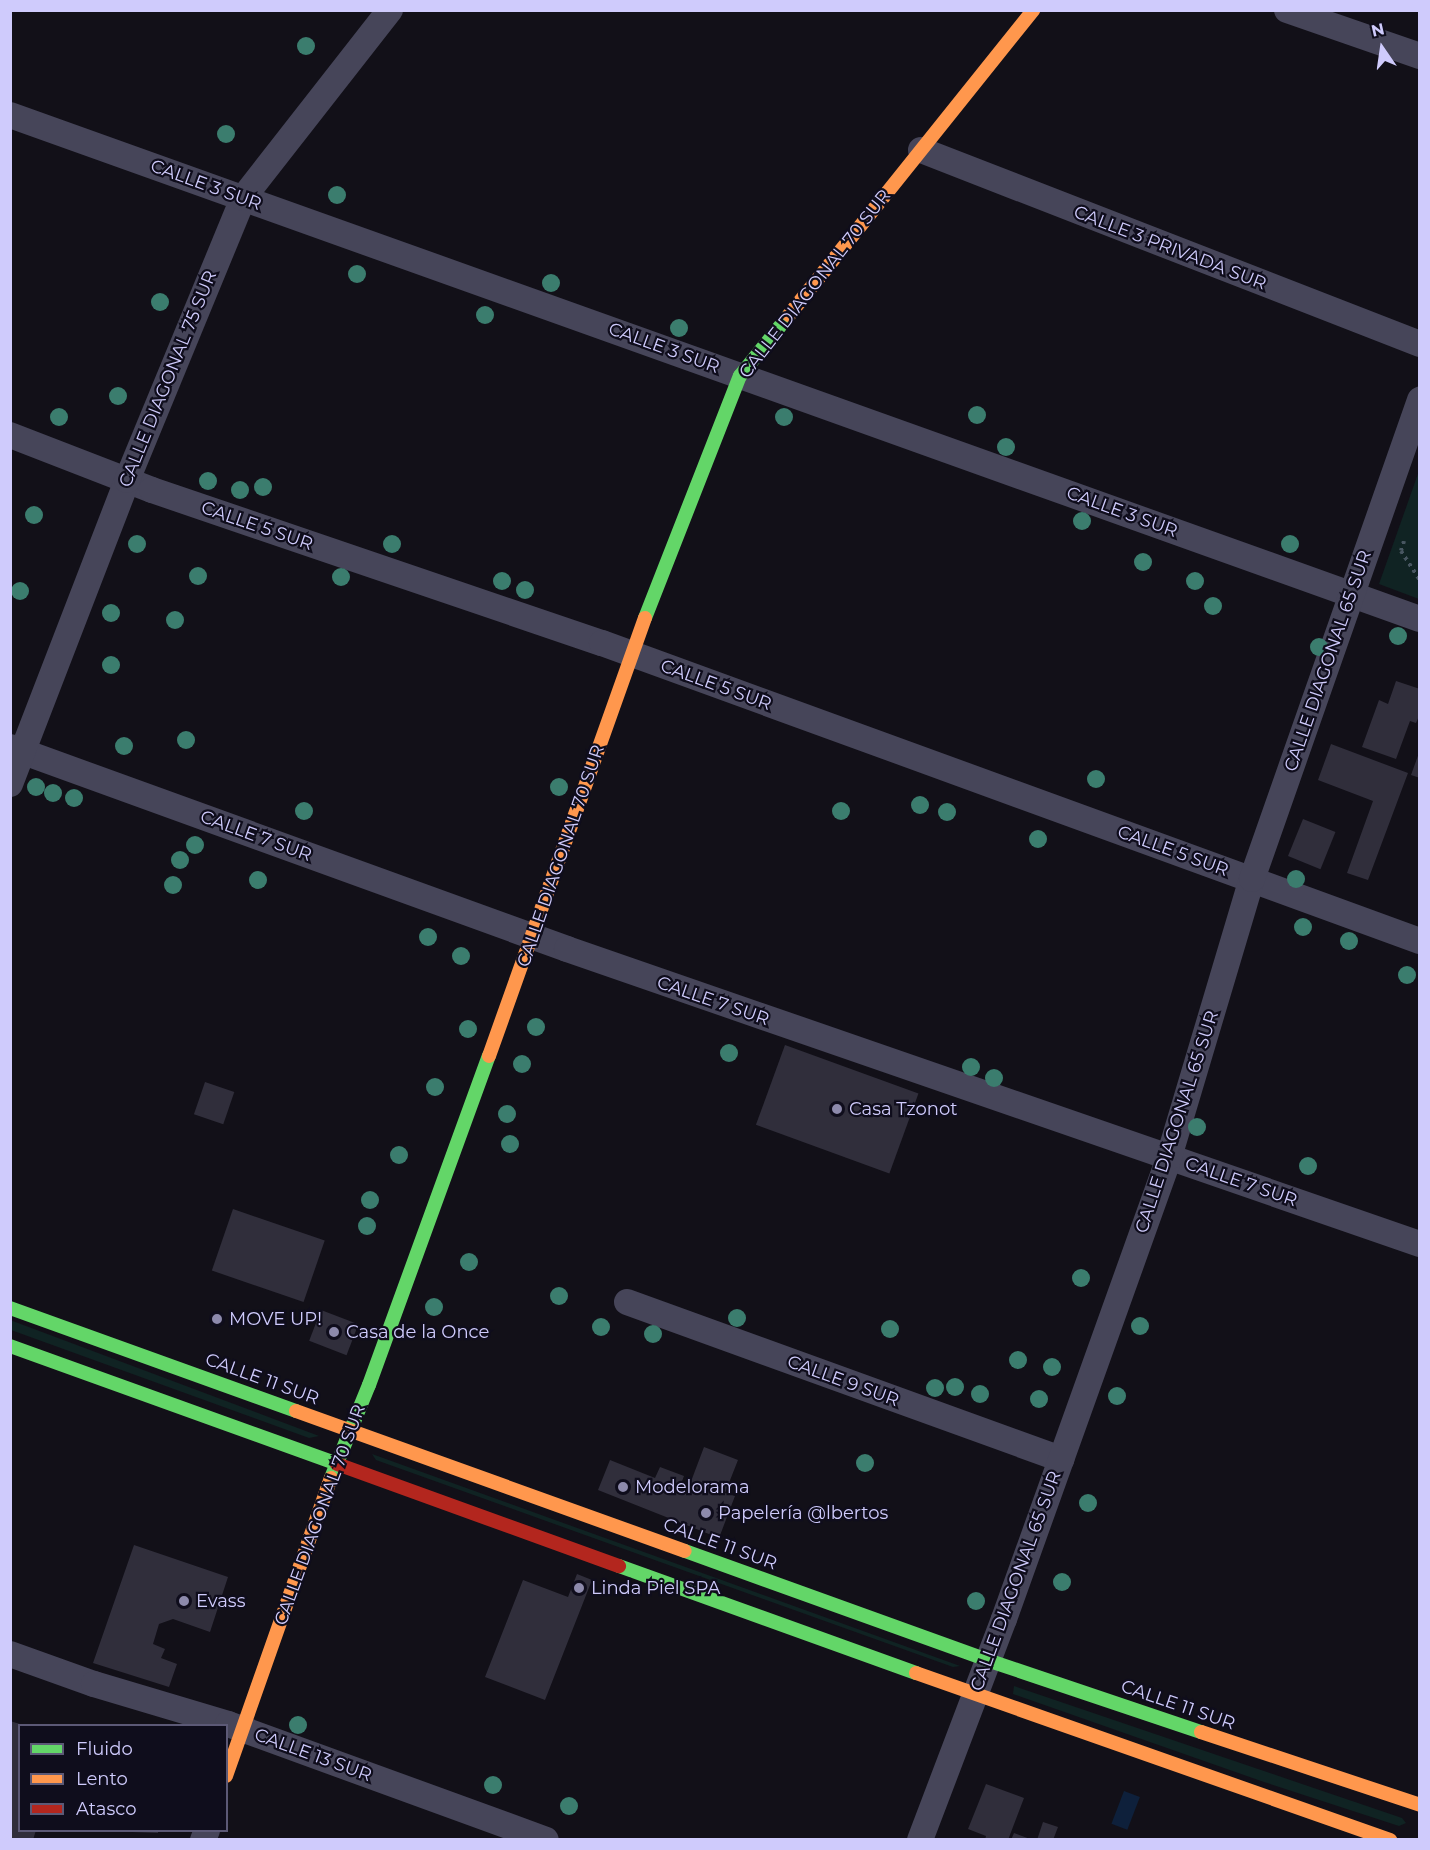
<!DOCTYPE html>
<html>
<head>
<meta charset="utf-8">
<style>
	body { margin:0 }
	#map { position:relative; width:1430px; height:1850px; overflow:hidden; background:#121018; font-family:Montserrat,sans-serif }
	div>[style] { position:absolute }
	.green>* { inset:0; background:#102323 }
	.water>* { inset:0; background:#0e203b; transform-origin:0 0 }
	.building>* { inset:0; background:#302e3b; transform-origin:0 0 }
	.path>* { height:4px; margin-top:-2px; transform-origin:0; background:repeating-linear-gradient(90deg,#485661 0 3px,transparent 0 7.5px) }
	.street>* { height:26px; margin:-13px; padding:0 13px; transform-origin:13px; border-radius:13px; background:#464559 }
	.fast>* { height:14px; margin:-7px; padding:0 7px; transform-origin:7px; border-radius:7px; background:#63d668 }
	.slow>* { height:14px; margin:-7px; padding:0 7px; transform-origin:7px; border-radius:7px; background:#ff974d }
	.jam>* { height:14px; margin:-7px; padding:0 7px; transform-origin:7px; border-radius:7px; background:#b3261e }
	.trees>* { width:18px; height:18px; margin:-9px; border-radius:50%; background:#3b7d6e }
	.dots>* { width:16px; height:16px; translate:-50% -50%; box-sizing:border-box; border:3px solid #0f0d1c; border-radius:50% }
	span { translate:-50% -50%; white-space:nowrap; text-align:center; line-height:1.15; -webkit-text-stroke:4.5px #0f0d1c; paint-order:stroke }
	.street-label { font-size:18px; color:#cfcbfc }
	.poi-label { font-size:18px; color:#cfcbfc }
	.left { translate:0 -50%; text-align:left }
	.frame { position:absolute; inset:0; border:12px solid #cfcbfc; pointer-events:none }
	.legend { position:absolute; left:18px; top:1724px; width:210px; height:108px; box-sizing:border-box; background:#0f0d1c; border:2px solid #5c5976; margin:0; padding:8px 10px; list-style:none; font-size:18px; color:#cfcbfc }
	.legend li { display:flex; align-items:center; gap:12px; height:30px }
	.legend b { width:30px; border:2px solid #5c5976 }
	.north { position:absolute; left:1352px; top:18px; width:60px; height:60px; -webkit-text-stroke:4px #0f0d1c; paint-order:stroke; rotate:347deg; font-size:16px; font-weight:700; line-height:24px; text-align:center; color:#cfcbfc }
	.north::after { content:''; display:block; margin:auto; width:21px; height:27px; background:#cfcbfc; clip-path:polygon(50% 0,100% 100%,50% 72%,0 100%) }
</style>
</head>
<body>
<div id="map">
	<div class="green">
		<div style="clip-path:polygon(1419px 471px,1419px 599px,1379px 584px)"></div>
		<div style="clip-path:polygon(10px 1320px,319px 1436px,309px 1438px,11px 1330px)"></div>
		<div style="clip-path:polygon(372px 1454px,960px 1666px,953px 1667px,376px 1460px)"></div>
		<div style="clip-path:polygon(1014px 1686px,1402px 1818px,1406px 1823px,1399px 1826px,1264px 1782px,1013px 1694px)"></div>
	</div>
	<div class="water">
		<div style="left:1124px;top:1791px;width:17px;height:35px;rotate:21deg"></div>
	</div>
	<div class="building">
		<div style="clip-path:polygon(1396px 681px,1420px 689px,1420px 714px,1416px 723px,1410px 721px,1396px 759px,1362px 747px,1379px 700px,1388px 704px)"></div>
		<div style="clip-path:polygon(1331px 744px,1408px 773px,1368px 880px,1347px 873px,1373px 801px,1318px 780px)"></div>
		<div style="clip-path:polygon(1419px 753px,1420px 754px,1420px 778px,1411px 775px)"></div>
		<div style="left:1303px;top:819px;width:35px;height:40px;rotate:22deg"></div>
		<div style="left:785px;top:1045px;width:142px;height:85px;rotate:20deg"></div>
		<div style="left:205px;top:1082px;width:31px;height:34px;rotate:19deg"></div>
		<div style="left:233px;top:1209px;width:97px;height:65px;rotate:19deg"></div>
		<div style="left:321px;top:1310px;width:40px;height:33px;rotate:21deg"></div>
		<div style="clip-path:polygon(704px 1447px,738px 1460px,725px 1493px,735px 1496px,719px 1538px,598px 1490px,610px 1460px,655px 1478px,660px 1467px,684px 1476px,679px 1489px,687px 1492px)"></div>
		<div style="clip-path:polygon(134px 1545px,228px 1577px,210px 1632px,173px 1619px,159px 1624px,153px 1644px,165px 1649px,161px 1658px,177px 1664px,169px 1687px,93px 1663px)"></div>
		<div style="clip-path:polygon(577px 1574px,592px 1580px,545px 1700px,485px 1677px,523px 1580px,568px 1597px)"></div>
		<div style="clip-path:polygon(10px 1721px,20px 1724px,20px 1830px,36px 1830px,33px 1840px,10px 1840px)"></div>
		<div style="clip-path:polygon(986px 1784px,1024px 1798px,1008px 1840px,985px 1840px,986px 1836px,968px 1829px)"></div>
		<div style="clip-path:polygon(1043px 1822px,1058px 1827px,1053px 1840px,1037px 1840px)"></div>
		<div style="clip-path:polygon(132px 1830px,158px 1830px,158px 1833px,132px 1832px)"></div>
		<div style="clip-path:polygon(1014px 1833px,1030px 1839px,1030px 1840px,1011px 1840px)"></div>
	</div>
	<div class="path">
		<div style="left:1404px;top:541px;width:10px;rotate:107deg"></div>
		<div style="left:1401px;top:551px;width:35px;rotate:57deg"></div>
	</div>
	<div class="street">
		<div style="left:1287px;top:10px;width:141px;rotate:19.1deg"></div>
		<div style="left:10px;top:115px;width:1497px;rotate:19.67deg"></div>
		<div style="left:921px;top:150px;width:535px;rotate:21.24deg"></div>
		<div style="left:10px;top:435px;width:152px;rotate:21.2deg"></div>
		<div style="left:152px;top:490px;width:475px;rotate:18.8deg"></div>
		<div style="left:602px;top:643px;width:871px;rotate:20.02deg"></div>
		<div style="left:10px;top:747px;width:592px;rotate:19.93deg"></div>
		<div style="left:567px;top:949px;width:903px;rotate:19.08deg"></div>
		<div style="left:10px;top:784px;width:326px;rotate:-68.9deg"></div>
		<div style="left:127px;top:480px;width:305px;rotate:-67.6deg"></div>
		<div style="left:243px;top:198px;width:239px;rotate:-52deg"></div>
		<div style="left:627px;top:1302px;width:462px;rotate:19.9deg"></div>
		<div style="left:10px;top:1654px;width:89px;rotate:19.7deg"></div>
		<div style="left:94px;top:1684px;width:140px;rotate:16.6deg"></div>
		<div style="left:228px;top:1724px;width:338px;rotate:20deg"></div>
		<div style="left:203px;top:1840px;width:11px;rotate:-68deg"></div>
		<div style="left:920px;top:1840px;width:236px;rotate:-69.2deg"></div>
		<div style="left:1004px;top:1619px;width:491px;rotate:-70.3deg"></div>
		<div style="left:1169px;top:1157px;width:290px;rotate:-73.4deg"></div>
		<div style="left:1252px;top:879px;width:508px;rotate:-70.67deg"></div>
	</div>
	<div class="fast">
		<div style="left:645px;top:618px;width:260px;rotate:-68.6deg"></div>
		<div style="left:740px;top:376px;width:78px;rotate:-51.2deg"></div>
		<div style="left:10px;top:1308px;width:304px;rotate:19.8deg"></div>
		<div style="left:10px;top:1346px;width:348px;rotate:19.8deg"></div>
		<div style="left:331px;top:1478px;width:100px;rotate:-67.8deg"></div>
		<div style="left:369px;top:1385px;width:350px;rotate:-70deg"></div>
		<div style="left:685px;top:1551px;width:321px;rotate:19.8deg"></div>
		<div style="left:987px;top:1660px;width:226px;rotate:18.6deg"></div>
		<div style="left:619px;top:1566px;width:316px;rotate:19.8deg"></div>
	</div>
	<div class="slow">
		<div style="left:789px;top:315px;width:391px;rotate:-51.3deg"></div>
		<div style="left:489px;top:1056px;width:465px;rotate:-70.4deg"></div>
		<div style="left:296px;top:1411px;width:413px;rotate:19.8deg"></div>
		<div style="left:916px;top:1673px;width:503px;rotate:19.41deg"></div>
		<div style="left:1201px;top:1732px;width:231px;rotate:18.4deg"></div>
		<div style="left:226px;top:1776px;width:316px;rotate:-70.6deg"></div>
	</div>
	<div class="jam">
		<div style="left:337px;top:1464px;width:300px;rotate:19.9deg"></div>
	</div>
	<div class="trees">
		<div style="left:306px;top:46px"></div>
		<div style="left:226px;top:134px"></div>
		<div style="left:337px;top:195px"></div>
		<div style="left:357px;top:274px"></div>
		<div style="left:551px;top:283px"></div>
		<div style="left:160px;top:302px"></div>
		<div style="left:485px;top:315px"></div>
		<div style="left:679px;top:328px"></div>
		<div style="left:118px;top:396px"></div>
		<div style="left:977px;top:415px"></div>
		<div style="left:59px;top:417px"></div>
		<div style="left:784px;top:417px"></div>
		<div style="left:1006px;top:447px"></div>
		<div style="left:208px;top:481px"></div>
		<div style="left:263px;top:487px"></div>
		<div style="left:240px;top:490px"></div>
		<div style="left:34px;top:515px"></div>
		<div style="left:1082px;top:521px"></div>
		<div style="left:137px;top:544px"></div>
		<div style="left:392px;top:544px"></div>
		<div style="left:1290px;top:544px"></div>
		<div style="left:1143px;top:562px"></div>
		<div style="left:198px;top:576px"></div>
		<div style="left:341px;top:577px"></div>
		<div style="left:502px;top:581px"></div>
		<div style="left:1195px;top:581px"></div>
		<div style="left:525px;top:590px"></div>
		<div style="left:20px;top:591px"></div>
		<div style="left:1213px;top:606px"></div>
		<div style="left:111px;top:613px"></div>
		<div style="left:175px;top:620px"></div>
		<div style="left:1398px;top:636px"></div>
		<div style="left:1319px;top:647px"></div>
		<div style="left:111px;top:665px"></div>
		<div style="left:186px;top:740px"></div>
		<div style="left:124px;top:746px"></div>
		<div style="left:1096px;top:779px"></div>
		<div style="left:36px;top:787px"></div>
		<div style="left:559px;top:787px"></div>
		<div style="left:53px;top:793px"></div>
		<div style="left:74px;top:798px"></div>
		<div style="left:920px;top:805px"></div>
		<div style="left:304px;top:811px"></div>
		<div style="left:841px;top:811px"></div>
		<div style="left:947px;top:812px"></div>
		<div style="left:1038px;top:839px"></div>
		<div style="left:195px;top:845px"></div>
		<div style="left:180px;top:860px"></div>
		<div style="left:1296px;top:879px"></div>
		<div style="left:258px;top:880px"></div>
		<div style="left:173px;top:885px"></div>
		<div style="left:1303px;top:927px"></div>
		<div style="left:428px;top:937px"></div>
		<div style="left:1349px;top:941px"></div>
		<div style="left:461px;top:956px"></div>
		<div style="left:1407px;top:975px"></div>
		<div style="left:536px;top:1027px"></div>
		<div style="left:468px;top:1029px"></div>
		<div style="left:729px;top:1053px"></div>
		<div style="left:522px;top:1064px"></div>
		<div style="left:971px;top:1067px"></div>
		<div style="left:994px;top:1078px"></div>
		<div style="left:435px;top:1087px"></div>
		<div style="left:507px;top:1114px"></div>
		<div style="left:1197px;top:1127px"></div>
		<div style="left:510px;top:1144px"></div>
		<div style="left:399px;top:1155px"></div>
		<div style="left:1308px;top:1166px"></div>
		<div style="left:370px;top:1200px"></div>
		<div style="left:367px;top:1226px"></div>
		<div style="left:469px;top:1262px"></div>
		<div style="left:1081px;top:1278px"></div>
		<div style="left:559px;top:1296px"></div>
		<div style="left:434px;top:1307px"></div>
		<div style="left:737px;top:1318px"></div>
		<div style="left:1140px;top:1326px"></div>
		<div style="left:601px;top:1327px"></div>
		<div style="left:890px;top:1329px"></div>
		<div style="left:653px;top:1334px"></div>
		<div style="left:1018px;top:1360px"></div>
		<div style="left:1052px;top:1367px"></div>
		<div style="left:955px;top:1387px"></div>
		<div style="left:935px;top:1388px"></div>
		<div style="left:980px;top:1394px"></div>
		<div style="left:1117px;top:1396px"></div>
		<div style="left:1039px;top:1399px"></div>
		<div style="left:865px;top:1463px"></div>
		<div style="left:1088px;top:1503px"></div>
		<div style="left:1062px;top:1582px"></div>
		<div style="left:976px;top:1601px"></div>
		<div style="left:298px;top:1725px"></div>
		<div style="left:493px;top:1785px"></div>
		<div style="left:569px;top:1806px"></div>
	</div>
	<div class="dots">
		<div style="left:837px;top:1109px;background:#8d8aac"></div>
		<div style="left:217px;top:1319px;background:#8d8aac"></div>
		<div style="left:334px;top:1332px;background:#8d8aac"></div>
		<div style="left:623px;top:1487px;background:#8d8aac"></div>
		<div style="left:706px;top:1513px;background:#8d8aac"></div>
		<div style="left:579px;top:1588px;background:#8d8aac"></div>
		<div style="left:184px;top:1601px;background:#8d8aac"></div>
	</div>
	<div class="street-label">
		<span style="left:206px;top:185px;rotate:20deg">CALLE 3 SUR</span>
		<span style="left:1170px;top:248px;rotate:21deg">CALLE 3 PRIVADA SUR</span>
		<span style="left:815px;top:284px;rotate:-52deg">CALLE DIAGONAL 70 SUR</span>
		<span style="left:664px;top:348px;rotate:20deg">CALLE 3 SUR</span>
		<span style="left:168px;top:379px;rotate:-68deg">CALLE DIAGONAL 75 SUR</span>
		<span style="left:1122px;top:512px;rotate:20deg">CALLE 3 SUR</span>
		<span style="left:257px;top:526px;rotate:19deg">CALLE 5 SUR</span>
		<span style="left:1328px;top:661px;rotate:-71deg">CALLE DIAGONAL 65 SUR</span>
		<span style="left:716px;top:685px;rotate:20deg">CALLE 5 SUR</span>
		<span style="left:256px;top:836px;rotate:20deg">CALLE 7 SUR</span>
		<span style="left:1173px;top:851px;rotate:20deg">CALLE 5 SUR</span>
		<span style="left:561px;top:856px;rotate:-71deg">CALLE DIAGONAL 70 SUR</span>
		<span style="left:713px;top:1001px;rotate:19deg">CALLE 7 SUR</span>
		<span style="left:1177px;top:1122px;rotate:-72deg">CALLE DIAGONAL 65 SUR</span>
		<span style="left:1241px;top:1182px;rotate:19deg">CALLE 7 SUR</span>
		<span style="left:262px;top:1379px;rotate:20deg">CALLE 11 SUR</span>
		<span style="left:843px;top:1381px;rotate:20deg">CALLE 9 SUR</span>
		<span style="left:320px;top:1515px;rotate:-70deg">CALLE DIAGONAL 70 SUR</span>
		<span style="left:720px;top:1544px;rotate:20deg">CALLE 11 SUR</span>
		<span style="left:1016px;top:1581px;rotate:-70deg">CALLE DIAGONAL 65 SUR</span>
		<span style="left:1178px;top:1705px;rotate:19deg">CALLE 11 SUR</span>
		<span style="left:313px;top:1755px;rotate:20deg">CALLE 13 SUR</span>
	</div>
	<div class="poi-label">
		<span class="left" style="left:849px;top:1109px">Casa Tzonot</span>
		<span class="left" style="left:229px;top:1319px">MOVE UP!</span>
		<span class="left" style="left:346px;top:1332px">Casa de la Once</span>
		<span class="left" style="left:635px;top:1487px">Modelorama</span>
		<span class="left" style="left:718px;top:1513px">Papelería @lbertos</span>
		<span class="left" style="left:591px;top:1588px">Linda Piel SPA</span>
		<span class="left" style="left:196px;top:1601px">Evass</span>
	</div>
	<div class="frame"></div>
	<ul class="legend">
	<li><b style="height:8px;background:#63d668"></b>Fluido</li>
	<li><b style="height:8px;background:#ff974d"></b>Lento</li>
	<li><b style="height:8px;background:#b3261e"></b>Atasco</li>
	</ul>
	<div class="north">N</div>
</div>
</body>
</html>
